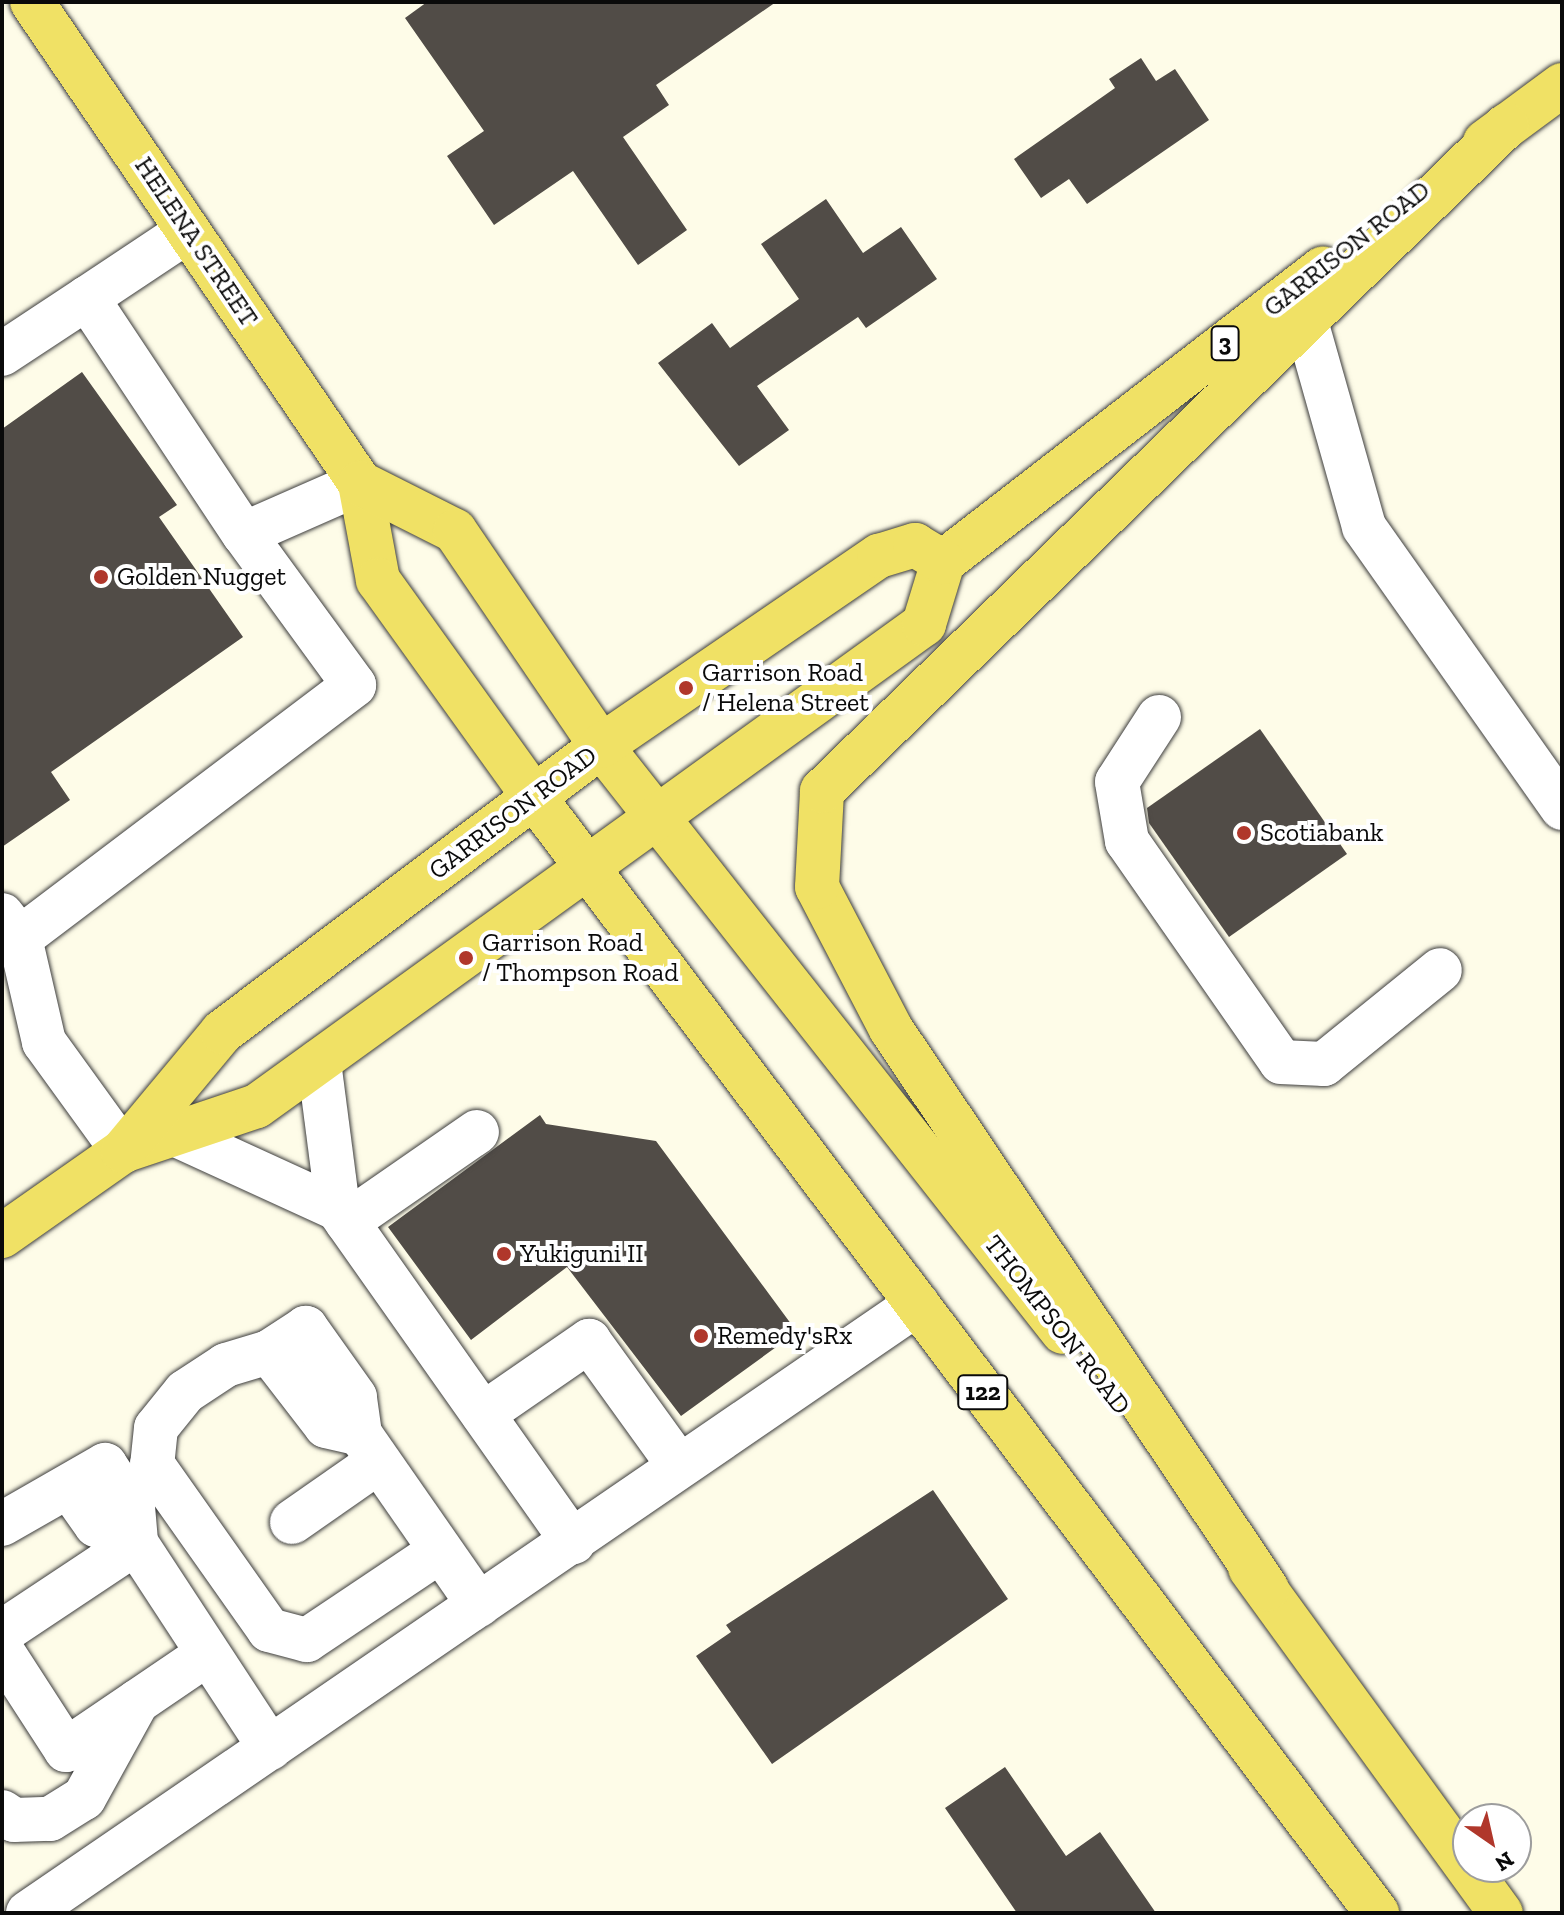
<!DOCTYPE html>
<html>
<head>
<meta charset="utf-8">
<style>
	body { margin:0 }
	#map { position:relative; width:1564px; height:1915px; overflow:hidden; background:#fefce8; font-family:"Zilla Slab",serif }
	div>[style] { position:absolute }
	.building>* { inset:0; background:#514c47 }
	.roads { filter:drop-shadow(0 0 2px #3d3d3d) drop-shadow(0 0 2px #3d3d3d) }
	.minor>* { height:44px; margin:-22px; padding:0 22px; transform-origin:22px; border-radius:22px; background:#fff }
	.major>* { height:44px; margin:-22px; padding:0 22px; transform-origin:22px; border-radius:22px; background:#f0e165 }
	.dots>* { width:22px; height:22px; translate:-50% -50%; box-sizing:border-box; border:4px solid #fff; border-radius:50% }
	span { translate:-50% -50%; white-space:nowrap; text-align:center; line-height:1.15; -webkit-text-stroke:8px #fff; paint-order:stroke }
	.shield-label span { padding:2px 6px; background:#fff; border:2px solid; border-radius:6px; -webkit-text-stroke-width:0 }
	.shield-label { font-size:24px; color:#0a0a0a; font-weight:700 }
	.street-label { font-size:26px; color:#0a0a0a }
	.poi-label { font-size:26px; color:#0a0a0a }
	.left { translate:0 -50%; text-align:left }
	.frame { position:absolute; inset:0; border:4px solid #0a0a0a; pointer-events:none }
	.north { position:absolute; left:1452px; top:1803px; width:80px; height:80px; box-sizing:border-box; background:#fff; border:2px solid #9d9d9d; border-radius:50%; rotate:146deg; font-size:22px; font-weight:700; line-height:32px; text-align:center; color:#0a0a0a }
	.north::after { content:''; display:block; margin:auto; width:28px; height:36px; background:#b0372b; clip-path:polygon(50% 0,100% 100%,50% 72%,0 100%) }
</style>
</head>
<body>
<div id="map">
	<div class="building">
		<div style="clip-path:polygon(427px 2px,776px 2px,656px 85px,669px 105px,623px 137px,687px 230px,638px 265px,573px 171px,494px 225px,447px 156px,484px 131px,405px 18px)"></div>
		<div style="clip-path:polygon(1141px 58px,1156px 81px,1175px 69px,1209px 120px,1087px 204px,1069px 179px,1041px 198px,1014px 159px,1115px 88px,1109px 79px)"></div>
		<div style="clip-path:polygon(826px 199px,863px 253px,901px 227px,937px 279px,866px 328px,858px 317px,757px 386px,789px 430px,739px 466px,658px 363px,712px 323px,730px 348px,799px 299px,761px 244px)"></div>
		<div style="clip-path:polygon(82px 372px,177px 505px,159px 517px,243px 637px,51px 772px,70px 800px,2px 847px,2px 429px)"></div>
		<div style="clip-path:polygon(1260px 729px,1347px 854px,1229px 937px,1149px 823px,1147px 808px)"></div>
		<div style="clip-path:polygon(540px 1115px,546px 1124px,656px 1141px,797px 1332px,681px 1416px,567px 1267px,471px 1340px,388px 1227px)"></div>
		<div style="clip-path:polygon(933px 1490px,1008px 1599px,772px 1764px,696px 1656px,731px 1632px,726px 1625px)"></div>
		<div style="clip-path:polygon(1005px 1767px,1066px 1856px,1100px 1832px,1156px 1913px,1017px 1913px,945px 1808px)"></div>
	</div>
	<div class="roads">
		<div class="minor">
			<div style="left:87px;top:298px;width:121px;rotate:-33.6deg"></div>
			<div style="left:1305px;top:318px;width:217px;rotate:74.2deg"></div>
			<div style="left:1364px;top:527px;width:344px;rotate:54.8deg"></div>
			<div style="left:2px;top:354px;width:102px;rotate:-33.4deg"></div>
			<div style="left:87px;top:298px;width:283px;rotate:56.4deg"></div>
			<div style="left:1159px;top:717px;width:77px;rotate:122.9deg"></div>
			<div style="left:1117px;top:782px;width:60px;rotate:80.4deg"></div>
			<div style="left:1127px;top:841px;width:269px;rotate:55.1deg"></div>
			<div style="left:1281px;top:1062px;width:43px;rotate:2.7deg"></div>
			<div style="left:1324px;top:1064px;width:149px;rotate:-39deg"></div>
			<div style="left:2px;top:915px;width:29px;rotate:52deg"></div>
			<div style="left:20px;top:938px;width:419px;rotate:-37.1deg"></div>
			<div style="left:354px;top:685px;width:187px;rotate:-126.1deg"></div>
			<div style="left:244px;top:534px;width:127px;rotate:-23.7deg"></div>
			<div style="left:20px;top:938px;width:107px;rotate:77deg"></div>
			<div style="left:44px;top:1042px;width:135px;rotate:54.1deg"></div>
			<div style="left:319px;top:1062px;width:148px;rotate:82.6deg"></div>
			<div style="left:338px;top:1209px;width:408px;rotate:54.8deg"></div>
			<div style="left:181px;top:1137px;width:173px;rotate:24.6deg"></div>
			<div style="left:347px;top:1222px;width:158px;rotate:-34.7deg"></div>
			<div style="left:269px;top:1352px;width:45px;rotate:163.2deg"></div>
			<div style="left:226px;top:1365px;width:49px;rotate:146.6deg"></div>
			<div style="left:185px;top:1392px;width:46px;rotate:128.9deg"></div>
			<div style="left:156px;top:1428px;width:36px;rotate:96deg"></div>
			<div style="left:152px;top:1464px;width:203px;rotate:54.8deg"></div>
			<div style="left:269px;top:1630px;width:39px;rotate:15deg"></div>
			<div style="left:307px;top:1640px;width:160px;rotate:-33.8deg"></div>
			<div style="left:483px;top:1414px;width:129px;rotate:-34.6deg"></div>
			<div style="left:589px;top:1341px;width:154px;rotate:54.2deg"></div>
			<div style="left:360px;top:1434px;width:37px;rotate:-98deg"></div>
			<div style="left:355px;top:1397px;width:85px;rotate:-125.4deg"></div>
			<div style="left:306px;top:1328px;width:44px;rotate:147deg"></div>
			<div style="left:269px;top:1352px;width:93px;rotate:52.4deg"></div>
			<div style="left:326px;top:1426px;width:35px;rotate:13deg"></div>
			<div style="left:360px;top:1434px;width:208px;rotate:55.2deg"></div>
			<div style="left:70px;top:1488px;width:45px;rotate:54.9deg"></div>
			<div style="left:96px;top:1525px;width:44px;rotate:24.2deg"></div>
			<div style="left:136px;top:1543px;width:245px;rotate:56.8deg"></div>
			<div style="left:292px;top:1522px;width:105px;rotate:-34.9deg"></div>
			<div style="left:2px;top:1524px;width:119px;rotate:-29.8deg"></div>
			<div style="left:105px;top:1465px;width:50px;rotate:56.3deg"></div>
			<div style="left:133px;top:1507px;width:36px;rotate:85deg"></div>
			<div style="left:136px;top:1543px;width:161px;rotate:146.4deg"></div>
			<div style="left:2px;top:1651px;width:118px;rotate:57.1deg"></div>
			<div style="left:66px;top:1750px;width:171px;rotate:-34.2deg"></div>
			<div style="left:2px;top:1812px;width:14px;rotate:34deg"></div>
			<div style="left:14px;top:1820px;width:36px;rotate:-2deg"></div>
			<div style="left:50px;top:1819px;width:40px;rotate:-32deg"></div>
			<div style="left:84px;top:1798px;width:110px;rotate:-61.1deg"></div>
			<div style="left:28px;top:1913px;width:1078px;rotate:-34.41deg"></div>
		</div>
		<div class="major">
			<div style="left:32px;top:2px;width:582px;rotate:55.71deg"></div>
			<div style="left:360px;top:483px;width:99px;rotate:79.5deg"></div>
			<div style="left:378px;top:580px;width:267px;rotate:54.3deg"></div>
			<div style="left:534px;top:797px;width:1399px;rotate:52.93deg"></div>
			<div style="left:1485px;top:142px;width:96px;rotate:-36.5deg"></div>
			<div style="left:360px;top:483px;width:106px;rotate:26.8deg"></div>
			<div style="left:455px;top:531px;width:260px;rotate:55.8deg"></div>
			<div style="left:601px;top:746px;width:746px;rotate:51.75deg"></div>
			<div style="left:123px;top:1151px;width:141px;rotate:-18.6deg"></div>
			<div style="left:257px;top:1106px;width:823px;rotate:-35.85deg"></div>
			<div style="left:924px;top:624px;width:65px;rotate:-73deg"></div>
			<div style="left:943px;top:562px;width:480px;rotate:-37.7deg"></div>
			<div style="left:2px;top:1236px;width:148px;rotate:-35.1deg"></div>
			<div style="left:123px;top:1151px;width:155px;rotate:-50.2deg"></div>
			<div style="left:222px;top:1032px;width:475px;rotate:-37deg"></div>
			<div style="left:601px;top:746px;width:337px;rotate:-34.4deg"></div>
			<div style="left:879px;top:556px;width:38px;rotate:-17deg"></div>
			<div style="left:915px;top:545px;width:33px;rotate:31deg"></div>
			<div style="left:1250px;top:1568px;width:427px;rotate:54deg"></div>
			<div style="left:1267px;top:1589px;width:675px;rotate:-123.88deg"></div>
			<div style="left:891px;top:1029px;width:160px;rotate:-117.5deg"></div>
			<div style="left:817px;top:887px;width:96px;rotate:-87deg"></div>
			<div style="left:822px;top:791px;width:955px;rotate:-44.19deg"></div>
		</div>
	</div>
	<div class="dots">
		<div style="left:101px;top:577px;background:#b0372b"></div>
		<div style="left:686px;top:688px;background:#b0372b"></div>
		<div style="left:1244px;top:833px;background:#b0372b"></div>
		<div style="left:466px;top:958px;background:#b0372b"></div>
		<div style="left:504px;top:1254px;background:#b0372b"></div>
		<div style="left:701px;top:1336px;background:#b0372b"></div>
	</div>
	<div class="shield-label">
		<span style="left:1225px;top:343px">3</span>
		<span style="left:983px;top:1392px">122</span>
	</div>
	<div class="street-label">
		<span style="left:196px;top:242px;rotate:56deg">HELENA STREET</span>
		<span style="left:1347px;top:249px;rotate:-38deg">GARRISON ROAD</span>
		<span style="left:513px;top:813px;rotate:-37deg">GARRISON ROAD</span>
		<span style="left:1057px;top:1325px;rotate:52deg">THOMPSON ROAD</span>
	</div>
	<div class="poi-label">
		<span class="left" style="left:117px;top:577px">Golden Nugget</span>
		<span class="left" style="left:702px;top:688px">Garrison Road<br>/ Helena Street</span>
		<span class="left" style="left:1260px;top:833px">Scotiabank</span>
		<span class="left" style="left:482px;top:958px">Garrison Road<br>/ Thompson Road</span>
		<span class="left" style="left:520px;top:1254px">Yukiguni II</span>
		<span class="left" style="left:717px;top:1336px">Remedy'sRx</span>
	</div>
	<div class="frame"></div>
	<div class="north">N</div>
</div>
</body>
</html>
